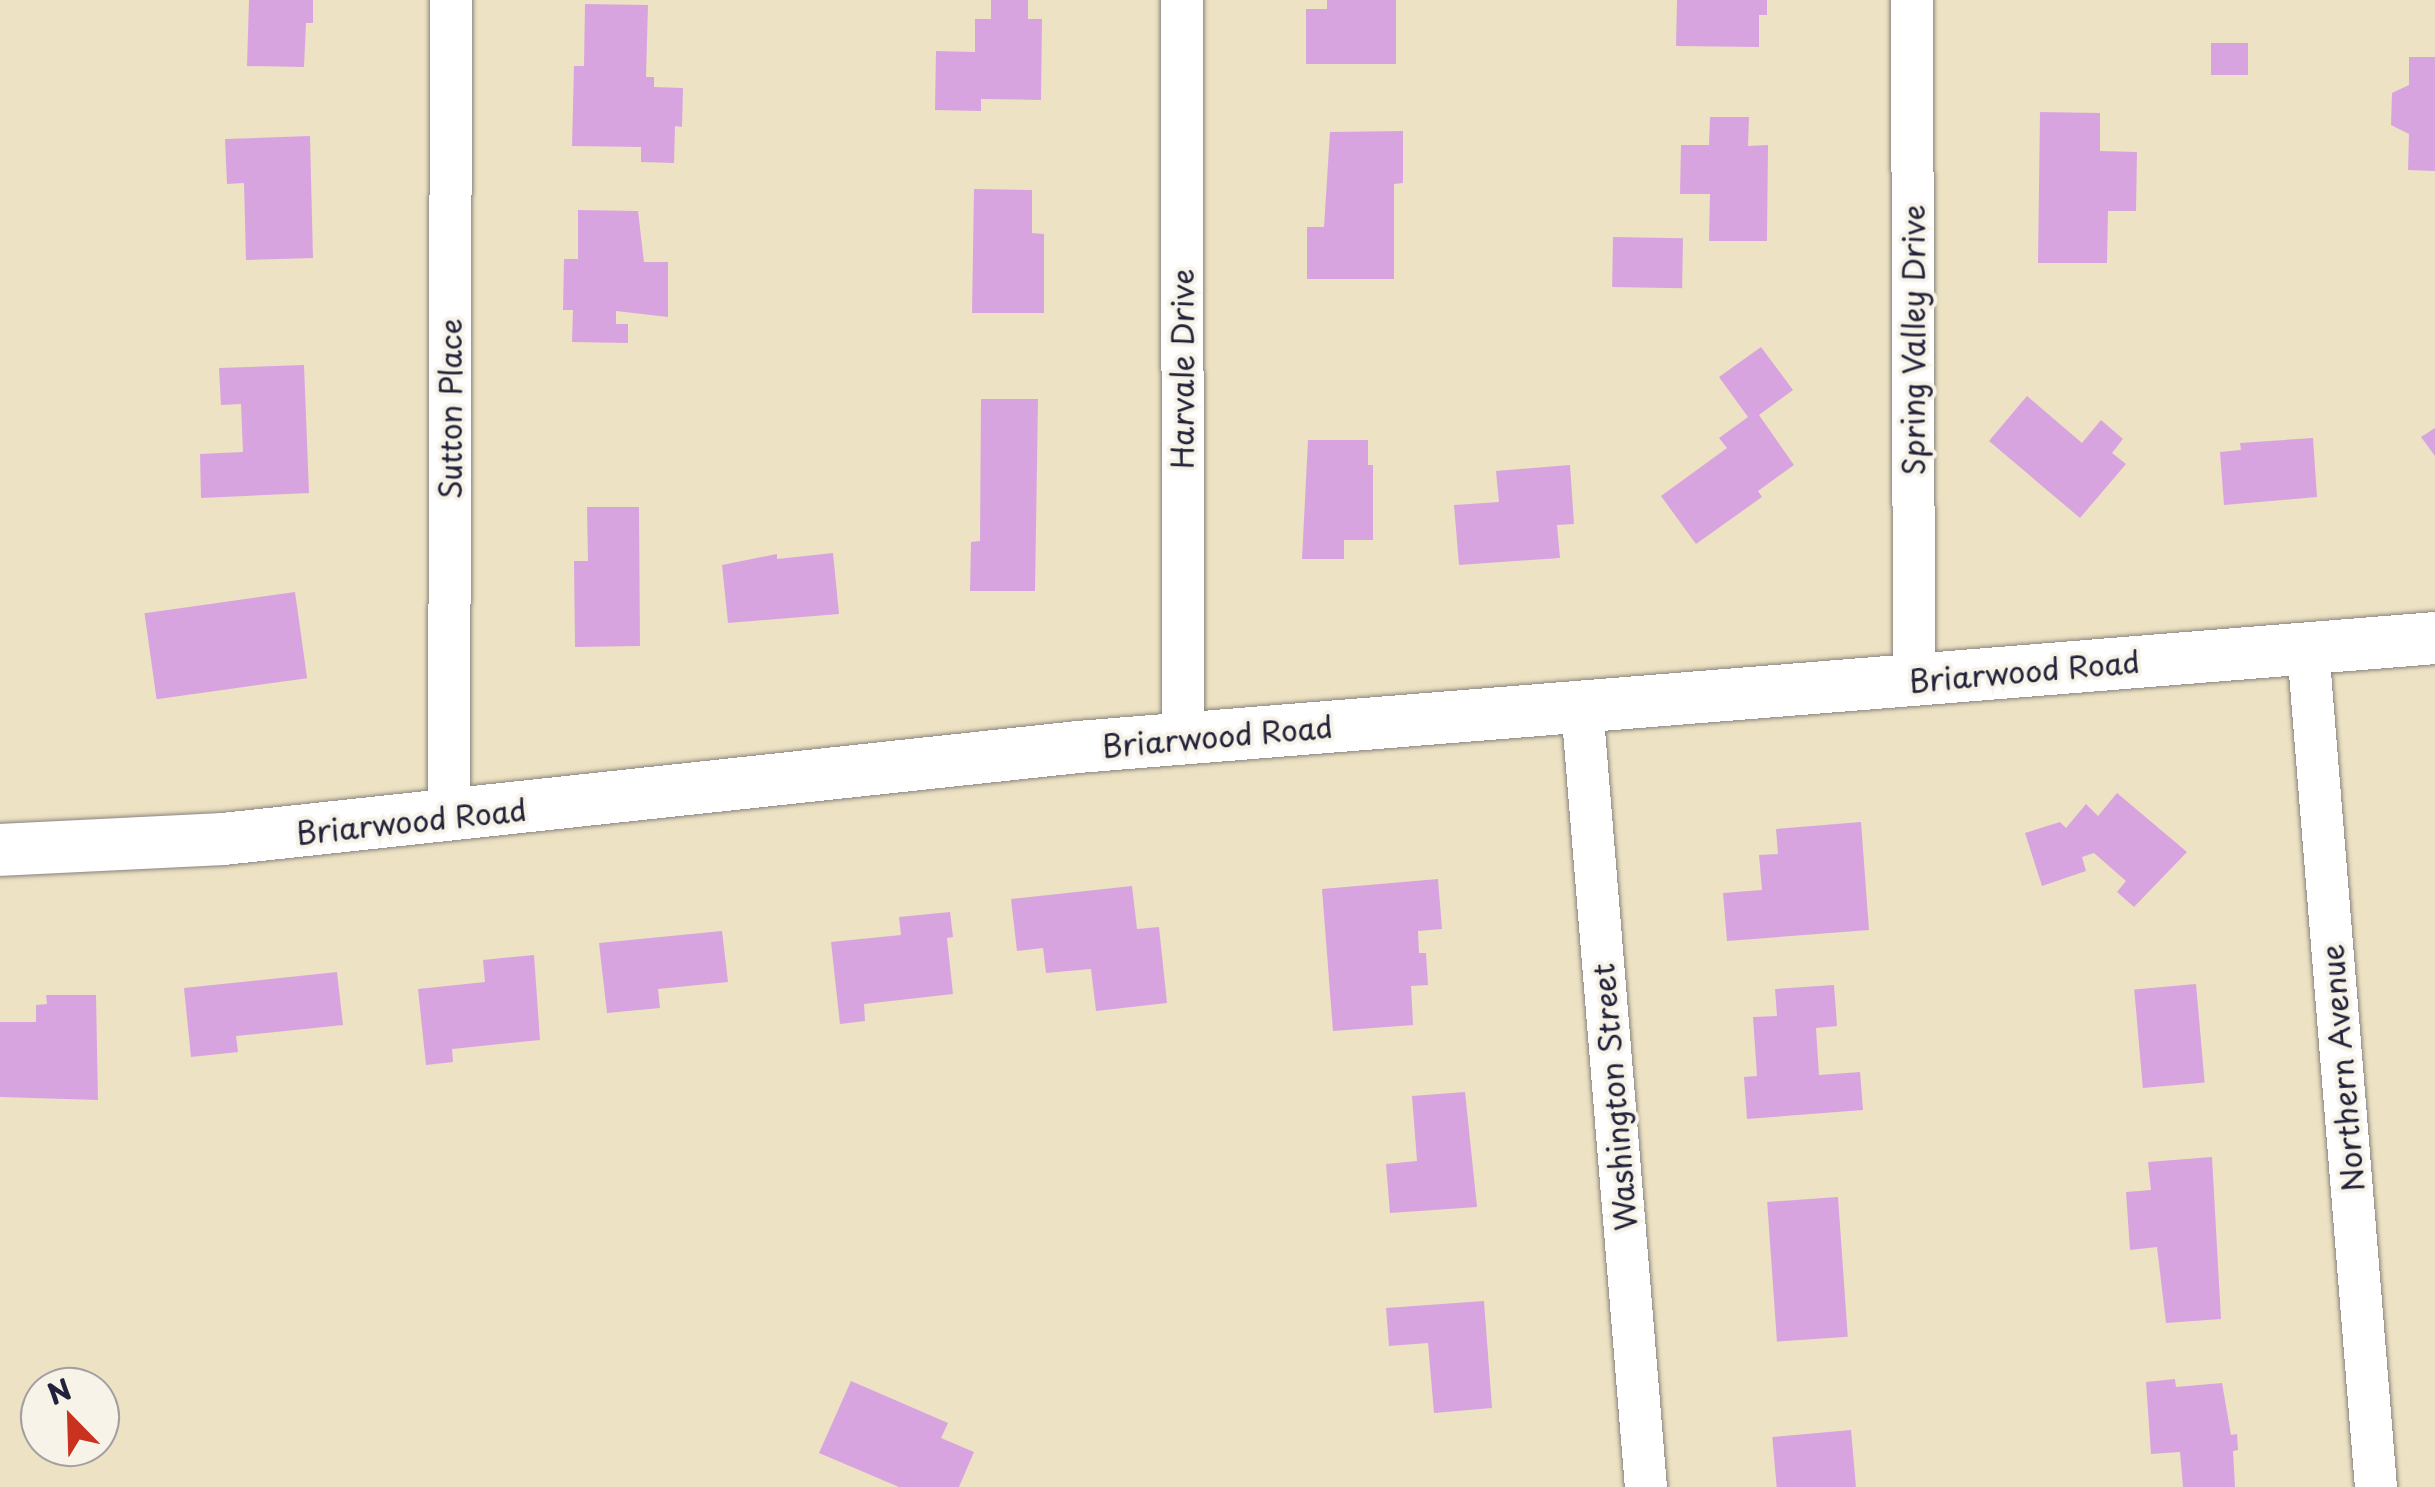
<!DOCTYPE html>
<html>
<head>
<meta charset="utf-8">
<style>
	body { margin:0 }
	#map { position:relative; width:2435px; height:1487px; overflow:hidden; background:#ede2c3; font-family:"Playpen Sans",sans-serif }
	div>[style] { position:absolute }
	.building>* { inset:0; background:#d8a4e0; transform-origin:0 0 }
	.roads { filter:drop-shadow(0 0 2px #88827f) drop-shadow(0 0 2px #88827f) }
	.minor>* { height:42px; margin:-21px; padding:0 21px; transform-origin:21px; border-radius:21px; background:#fff }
	.tertiary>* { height:52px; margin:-26px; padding:0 26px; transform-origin:26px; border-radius:26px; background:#fff }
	span { translate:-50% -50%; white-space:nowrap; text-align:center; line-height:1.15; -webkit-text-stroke:8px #f7f3e8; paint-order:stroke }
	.street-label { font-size:30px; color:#22223b }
	.north { position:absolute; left:20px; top:1367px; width:100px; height:100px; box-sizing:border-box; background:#f7f3e8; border:2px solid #a29fa3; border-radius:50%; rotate:337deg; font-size:28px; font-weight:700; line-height:40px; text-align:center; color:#22223b }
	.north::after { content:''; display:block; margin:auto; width:35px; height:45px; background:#c8321e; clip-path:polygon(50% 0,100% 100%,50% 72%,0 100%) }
</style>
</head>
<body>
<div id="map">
	<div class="building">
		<div style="clip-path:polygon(249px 0,313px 0,313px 23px,306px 23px,304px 67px,247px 66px)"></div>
		<div style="clip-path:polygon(991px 0,1028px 0,1028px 19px,1042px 19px,1041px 100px,981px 99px,981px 111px,935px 110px,936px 51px,975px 52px,975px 19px,991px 19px)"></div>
		<div style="clip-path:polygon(1327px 0,1396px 0,1396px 64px,1306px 64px,1306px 9px,1327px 9px)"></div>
		<div style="clip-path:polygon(1677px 0,1767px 0,1767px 15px,1759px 15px,1759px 47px,1676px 46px)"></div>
		<div style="clip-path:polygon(585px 4px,648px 5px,646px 77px,654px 77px,654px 87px,683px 88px,682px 127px,675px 126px,674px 163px,641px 162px,641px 147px,572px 146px,574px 66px,584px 66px)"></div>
		<div style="left:2211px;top:43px;width:37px;height:32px"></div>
		<div style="clip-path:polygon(2409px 57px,2435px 57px,2435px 171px,2408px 170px,2409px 134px,2391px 125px,2392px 93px,2409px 85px)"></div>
		<div style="clip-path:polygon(2040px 112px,2100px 113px,2100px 151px,2137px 152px,2136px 211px,2108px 211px,2107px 263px,2038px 263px)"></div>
		<div style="clip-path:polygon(1710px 117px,1749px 117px,1748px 146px,1768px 145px,1767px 241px,1709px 241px,1710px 194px,1680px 194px,1681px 145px,1709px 145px)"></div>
		<div style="clip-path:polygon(1403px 131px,1403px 183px,1394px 184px,1394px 279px,1307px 279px,1307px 227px,1324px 227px,1330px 132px)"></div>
		<div style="clip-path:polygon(310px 136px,313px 258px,246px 260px,244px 183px,227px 184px,225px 139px)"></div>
		<div style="clip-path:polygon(974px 189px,1032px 190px,1032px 233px,1044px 234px,1044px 313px,972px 313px)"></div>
		<div style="clip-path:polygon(578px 210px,638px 211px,644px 262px,668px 262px,668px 317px,616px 311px,616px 324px,628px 324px,628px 343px,572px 342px,573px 310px,563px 310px,564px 259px,578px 259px)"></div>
		<div style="left:1613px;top:237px;width:70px;height:50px;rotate:1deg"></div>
		<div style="clip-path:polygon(1761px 347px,1793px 390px,1759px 415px,1794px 465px,1758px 491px,1762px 497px,1696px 544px,1661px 496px,1727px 448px,1719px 438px,1748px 417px,1719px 377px)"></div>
		<div style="clip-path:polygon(304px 365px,309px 493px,201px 498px,200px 454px,243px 452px,241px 404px,221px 405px,219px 368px)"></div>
		<div style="clip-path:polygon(2027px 396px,2082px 443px,2101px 420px,2123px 439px,2112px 453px,2126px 464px,2080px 518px,1989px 441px)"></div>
		<div style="clip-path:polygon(981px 399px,1038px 399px,1035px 591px,970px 591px,971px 542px,980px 541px)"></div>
		<div style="clip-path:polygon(2435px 428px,2435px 456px,2421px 437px)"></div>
		<div style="clip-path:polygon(2313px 438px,2317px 497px,2224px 505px,2220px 452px,2241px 450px,2240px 443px)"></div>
		<div style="clip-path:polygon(1308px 440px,1368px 440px,1368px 465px,1373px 465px,1373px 540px,1344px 540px,1344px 559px,1302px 559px)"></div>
		<div style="clip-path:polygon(1570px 465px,1574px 524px,1557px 525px,1560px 558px,1459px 565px,1454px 505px,1499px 502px,1496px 471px)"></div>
		<div style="clip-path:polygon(587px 507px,639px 507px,640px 646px,575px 647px,574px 561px,588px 561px)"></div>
		<div style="clip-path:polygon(833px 553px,839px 614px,728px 623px,722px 565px,777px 554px,777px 559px)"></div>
		<div style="left:295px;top:592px;width:87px;height:152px;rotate:82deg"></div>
		<div style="clip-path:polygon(2117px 793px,2187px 852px,2134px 907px,2117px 892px,2126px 881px,2094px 853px,2082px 857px,2086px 871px,2042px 886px,2025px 833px,2060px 822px,2066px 828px,2086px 804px,2098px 816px)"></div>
		<div style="clip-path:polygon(1861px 822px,1869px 930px,1727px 941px,1723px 893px,1762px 890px,1759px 855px,1778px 854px,1776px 829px)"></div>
		<div style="clip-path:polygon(1438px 879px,1442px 929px,1418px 931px,1419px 953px,1426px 953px,1428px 985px,1411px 986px,1413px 1025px,1333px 1031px,1322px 889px)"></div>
		<div style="clip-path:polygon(1132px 886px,1137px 929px,1159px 927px,1167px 1003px,1096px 1011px,1091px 969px,1046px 973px,1043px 948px,1017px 951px,1011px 899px)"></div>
		<div style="clip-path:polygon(950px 912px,953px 937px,947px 938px,953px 994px,864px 1004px,865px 1021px,840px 1024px,831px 942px,901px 935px,899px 917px)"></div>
		<div style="clip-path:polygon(722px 931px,728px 982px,658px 989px,660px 1008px,607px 1013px,599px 943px)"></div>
		<div style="clip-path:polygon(534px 955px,540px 1040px,452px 1049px,453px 1062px,426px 1065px,418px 989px,485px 982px,483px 960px)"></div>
		<div style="clip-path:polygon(337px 972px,343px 1025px,236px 1036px,238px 1052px,191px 1057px,184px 988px)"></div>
		<div style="left:2196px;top:984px;width:99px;height:62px;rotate:85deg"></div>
		<div style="clip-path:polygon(1834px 985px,1837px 1026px,1816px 1028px,1819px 1075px,1860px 1072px,1863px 1110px,1747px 1119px,1744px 1077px,1757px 1076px,1753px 1017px,1777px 1016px,1775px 989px)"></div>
		<div style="clip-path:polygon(46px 995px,96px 995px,98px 1100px,0 1097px,0 1022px,36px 1022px,36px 1005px,47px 1004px)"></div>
		<div style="clip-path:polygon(1465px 1092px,1477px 1207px,1390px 1213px,1386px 1164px,1417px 1161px,1412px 1096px)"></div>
		<div style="clip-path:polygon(2212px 1157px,2221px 1319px,2166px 1323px,2157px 1247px,2130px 1250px,2126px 1192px,2151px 1190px,2148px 1162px)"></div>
		<div style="left:1838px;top:1197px;width:140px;height:71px;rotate:86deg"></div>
		<div style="clip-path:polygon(1484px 1301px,1492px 1408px,1434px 1413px,1428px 1343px,1389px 1346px,1386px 1308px)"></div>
		<div style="clip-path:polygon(2175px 1379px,2176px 1387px,2222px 1383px,2231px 1435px,2237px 1434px,2238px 1450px,2233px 1451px,2235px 1487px,2183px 1487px,2180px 1452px,2151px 1454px,2146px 1382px)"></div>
		<div style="clip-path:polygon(851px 1381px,948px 1423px,941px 1438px,974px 1452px,959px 1487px,899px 1487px,819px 1453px)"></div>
		<div style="left:1851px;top:1430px;width:57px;height:79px;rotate:85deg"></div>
	</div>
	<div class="roads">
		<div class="minor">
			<div style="left:1182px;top:0;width:738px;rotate:89.92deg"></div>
			<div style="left:1912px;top:0;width:680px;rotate:89.83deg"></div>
			<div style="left:2308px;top:648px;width:842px;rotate:85.37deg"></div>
			<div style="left:1582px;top:706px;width:784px;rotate:85.32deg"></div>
			<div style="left:449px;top:818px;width:818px;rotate:-89.86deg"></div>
		</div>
		<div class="tertiary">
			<div style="left:0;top:850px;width:223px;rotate:-2.8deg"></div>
			<div style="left:223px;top:839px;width:860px;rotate:-6.14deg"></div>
			<div style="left:1078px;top:747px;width:1361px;rotate:-4.59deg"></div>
		</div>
	</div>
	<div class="street-label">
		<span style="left:1913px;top:340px;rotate:-90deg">Spring Valley Drive</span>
		<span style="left:1182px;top:369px;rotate:-90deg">Harvale Drive</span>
		<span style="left:450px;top:409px;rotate:-90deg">Sutton Place</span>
		<span style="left:2024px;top:671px;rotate:-5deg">Briarwood Road</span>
		<span style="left:1217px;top:736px;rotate:-5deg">Briarwood Road</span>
		<span style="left:411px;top:821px;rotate:-6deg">Briarwood Road</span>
		<span style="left:2342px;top:1068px;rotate:-95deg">Northern Avenue</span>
		<span style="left:1614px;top:1097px;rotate:-95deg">Washington Street</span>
	</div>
	<div class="north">N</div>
</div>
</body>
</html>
